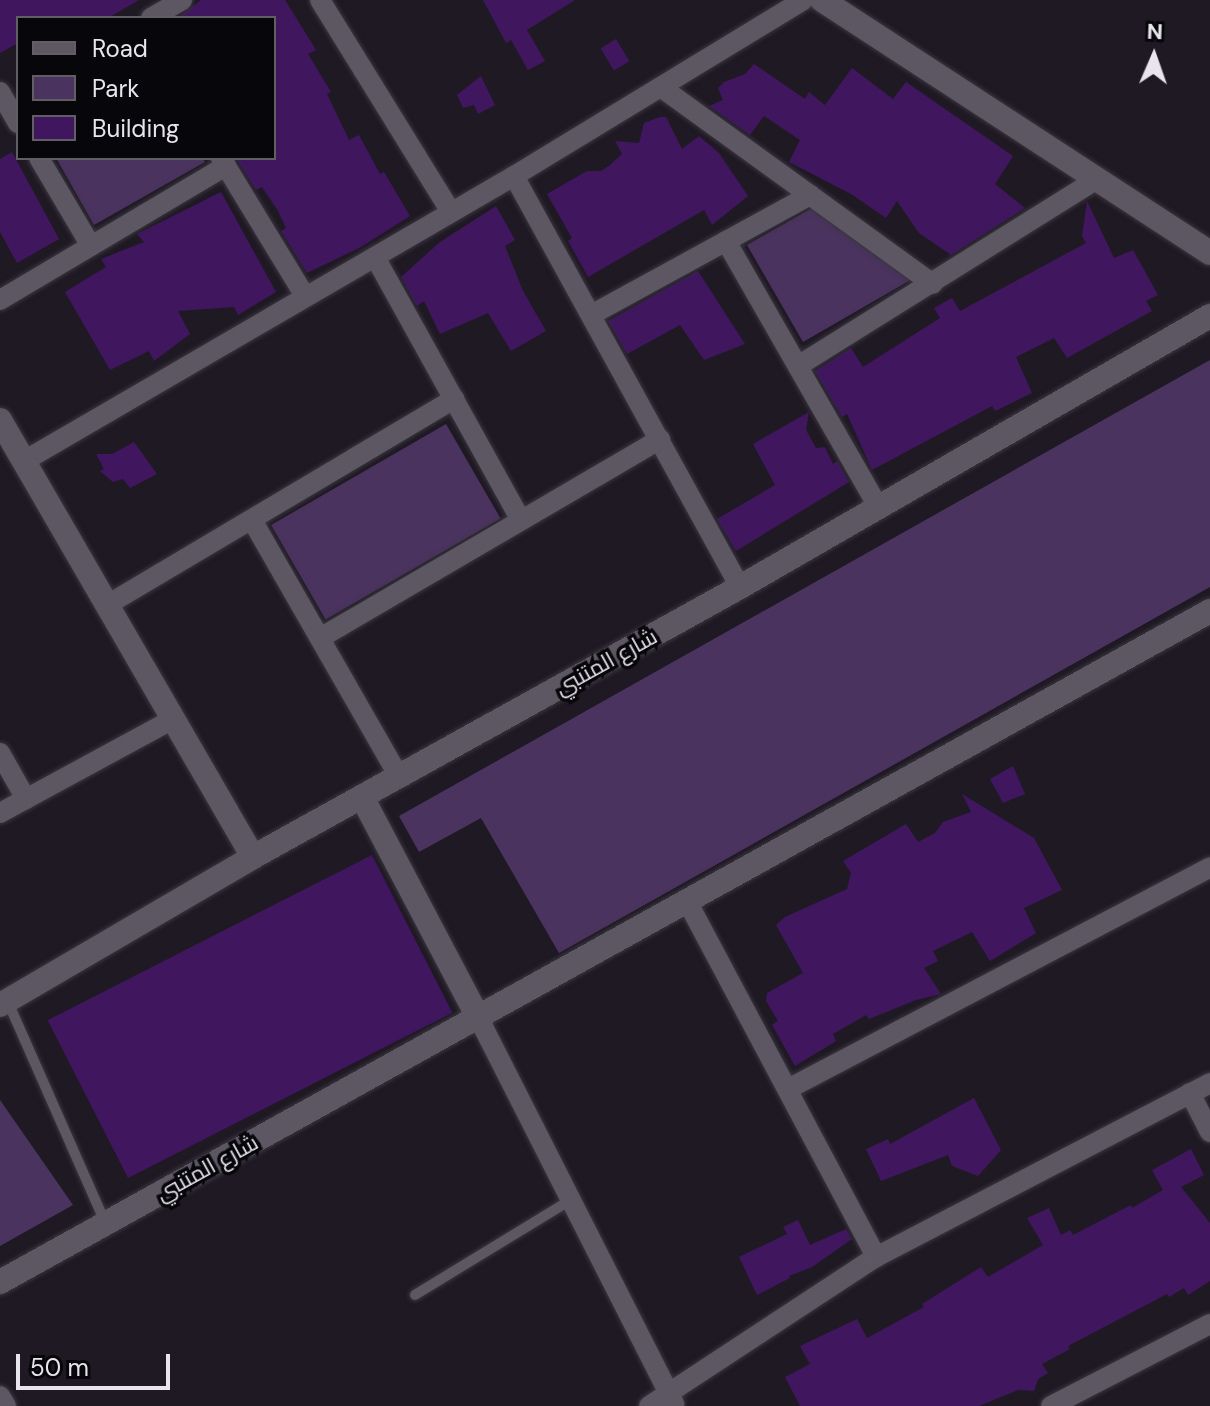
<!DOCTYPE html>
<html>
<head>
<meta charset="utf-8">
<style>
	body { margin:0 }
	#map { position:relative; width:1210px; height:1406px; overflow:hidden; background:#1f1924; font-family:"DM Sans",Cairo,sans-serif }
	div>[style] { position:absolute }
	.green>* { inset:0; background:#4a345f; transform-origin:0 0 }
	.building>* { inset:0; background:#40175f; transform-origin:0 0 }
	.roads { filter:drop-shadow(0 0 2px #3a363e) drop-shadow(0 0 2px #3a363e) }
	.lane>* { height:10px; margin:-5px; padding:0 5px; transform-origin:5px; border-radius:5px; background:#5d5764 }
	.street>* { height:20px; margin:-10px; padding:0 10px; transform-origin:10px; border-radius:10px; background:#5d5764 }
	.secondary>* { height:24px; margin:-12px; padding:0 12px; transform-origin:12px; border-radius:12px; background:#5d5764 }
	span { translate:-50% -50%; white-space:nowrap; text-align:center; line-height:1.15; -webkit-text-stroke:7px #07060a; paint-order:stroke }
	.street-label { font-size:22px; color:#e8e5ec }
	.legend { position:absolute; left:16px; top:16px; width:260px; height:144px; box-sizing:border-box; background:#07060a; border:2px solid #615f64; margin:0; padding:10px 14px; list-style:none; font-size:24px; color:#e8e5ec }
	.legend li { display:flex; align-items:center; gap:16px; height:40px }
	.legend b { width:40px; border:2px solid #615f64 }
	.north { position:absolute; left:1114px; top:16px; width:80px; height:80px; -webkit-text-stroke:6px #07060a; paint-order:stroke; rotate:2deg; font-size:22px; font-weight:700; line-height:32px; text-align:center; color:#e8e5ec }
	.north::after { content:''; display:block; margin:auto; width:28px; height:36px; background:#e8e5ec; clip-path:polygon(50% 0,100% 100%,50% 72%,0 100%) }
	.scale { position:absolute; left:16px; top:1354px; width:154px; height:36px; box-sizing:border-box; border:4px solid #e8e5ec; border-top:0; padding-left:10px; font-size:24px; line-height:28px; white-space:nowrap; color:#e8e5ec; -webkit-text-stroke:6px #07060a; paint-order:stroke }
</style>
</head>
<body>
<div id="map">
	<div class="green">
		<div style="clip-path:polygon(56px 158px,203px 158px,205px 162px,94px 225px)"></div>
		<div style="clip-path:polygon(812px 208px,914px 278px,803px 342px,747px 245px)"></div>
		<div style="clip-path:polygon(1210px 360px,1210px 587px,559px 953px,481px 818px,419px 852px,399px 816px)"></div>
		<div style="left:446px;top:424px;width:109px;height:202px;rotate:60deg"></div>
		<div style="clip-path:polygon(0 1100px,73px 1205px,0 1246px)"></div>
	</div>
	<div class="building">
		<div style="clip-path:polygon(0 0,139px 0,108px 18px,18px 18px,18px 43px,0 53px)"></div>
		<div style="clip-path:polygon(201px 0,285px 0,316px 50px,308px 54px,331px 92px,327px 94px,349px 140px,359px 135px,380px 174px,384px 172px,410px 216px,361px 247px,307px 273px,281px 231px,286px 228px,278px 211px,262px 187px,256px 190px,236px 158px,274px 158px,274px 18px,177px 18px)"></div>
		<div style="clip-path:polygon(483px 0,575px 0,527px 30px,545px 61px,528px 70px,511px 40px,506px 43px)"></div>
		<div style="left:616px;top:39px;width:26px;height:18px;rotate:59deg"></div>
		<div style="clip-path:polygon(754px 64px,805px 99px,809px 92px,825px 105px,852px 68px,893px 99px,906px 82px,1013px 156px,995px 184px,1025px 208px,951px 255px,919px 233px,897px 201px,886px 218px,851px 194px,789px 162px,800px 140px,764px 116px,750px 135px,709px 106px,723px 100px,718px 88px,724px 82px,745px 74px)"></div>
		<div style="clip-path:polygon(481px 76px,495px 105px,478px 114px,474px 105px,463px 108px,457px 95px)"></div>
		<div style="clip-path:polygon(660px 117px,666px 117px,682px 149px,699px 136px,719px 153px,748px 196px,712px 225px,704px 210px,588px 277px,568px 241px,572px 238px,547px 194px,587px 171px,601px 171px,610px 165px,622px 154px,615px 141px,639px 143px,644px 123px)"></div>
		<div style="clip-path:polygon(12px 152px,59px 239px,17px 263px,0 232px,0 159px)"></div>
		<div style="clip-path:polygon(221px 192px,276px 292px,238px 315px,234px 307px,178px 311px,190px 334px,154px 361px,149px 351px,110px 370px,65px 292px,106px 267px,101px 259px,144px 242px,137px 234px)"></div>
		<div style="clip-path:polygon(1087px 201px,1114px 258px,1133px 250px,1158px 295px,1146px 301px,1152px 311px,1067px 358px,1054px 338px,1016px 357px,1032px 393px,995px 411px,992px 406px,872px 470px,847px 414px,842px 417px,815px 371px,851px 348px,863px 367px,940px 318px,934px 308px,952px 298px,960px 311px,1086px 243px,1082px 236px)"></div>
		<div style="clip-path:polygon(496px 206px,515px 240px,505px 246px,523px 291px,546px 331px,511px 351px,488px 313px,440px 334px,424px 301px,417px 306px,401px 277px,440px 242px)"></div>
		<div style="clip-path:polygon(698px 271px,745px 344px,704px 360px,680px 325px,627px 354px,608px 321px)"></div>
		<div style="clip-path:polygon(809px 412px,806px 430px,816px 448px,825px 447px,833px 464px,837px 461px,849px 482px,736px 551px,717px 519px,775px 485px,753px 444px)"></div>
		<div style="clip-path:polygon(134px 442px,157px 474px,130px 488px,123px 479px,113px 482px,100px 471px,104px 469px,96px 454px,112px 454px)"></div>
		<div style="clip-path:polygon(1013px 766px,1025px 794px,1003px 803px,990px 779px)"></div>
		<div style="clip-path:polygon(962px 794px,1034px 838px,1062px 890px,1024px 908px,1036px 933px,990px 961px,972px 932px,933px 951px,938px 961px,924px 968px,941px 994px,916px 1000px,869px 1019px,866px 1015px,833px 1034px,836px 1041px,795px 1066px,772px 1025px,778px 1021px,766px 1001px,767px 993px,803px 973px,776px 925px,785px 917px,847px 889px,851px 873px,843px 861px,906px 824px,918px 842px,935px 833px,943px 822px,971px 812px)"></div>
		<div style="left:372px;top:855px;width:177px;height:364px;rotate:63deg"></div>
		<div style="clip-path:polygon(974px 1098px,1001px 1150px,978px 1176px,952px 1166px,948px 1155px,881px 1181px,866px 1149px,888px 1139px,890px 1144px)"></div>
		<div style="clip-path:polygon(1191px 1149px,1204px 1175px,1181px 1187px,1210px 1223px,1210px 1281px,1188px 1295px,1184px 1288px,1169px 1297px,1167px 1294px,1068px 1346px,1070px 1349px,1042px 1364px,1048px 1373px,1038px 1379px,1034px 1391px,1018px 1390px,979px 1406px,800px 1406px,785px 1377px,810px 1364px,800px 1346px,857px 1319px,867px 1338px,924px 1307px,922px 1304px,981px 1267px,988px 1277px,1043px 1245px,1027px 1218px,1049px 1208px,1061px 1235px,1070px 1230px,1073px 1235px,1131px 1205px,1132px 1208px,1163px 1190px,1152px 1170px)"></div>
		<div style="clip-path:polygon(798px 1220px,810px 1245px,846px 1229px,852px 1239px,812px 1267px,789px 1276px,790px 1278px,757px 1295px,739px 1257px,787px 1234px,783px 1227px)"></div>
	</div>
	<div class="roads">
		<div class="lane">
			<div style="left:8px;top:1002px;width:240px;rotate:66.2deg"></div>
			<div style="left:415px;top:1295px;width:184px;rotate:-31.4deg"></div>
		</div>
		<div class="street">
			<div style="left:320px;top:0;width:249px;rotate:58.3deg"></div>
			<div style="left:151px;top:18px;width:36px;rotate:-30deg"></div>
			<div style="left:662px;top:88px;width:334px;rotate:35.9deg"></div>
			<div style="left:0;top:92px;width:36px;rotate:60deg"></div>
			<div style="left:39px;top:158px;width:102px;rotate:59.4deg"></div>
			<div style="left:221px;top:158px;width:162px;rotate:58.7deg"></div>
			<div style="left:514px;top:176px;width:469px;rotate:61.2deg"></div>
			<div style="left:726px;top:241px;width:305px;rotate:60.2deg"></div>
			<div style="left:375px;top:257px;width:301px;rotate:61deg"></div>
			<div style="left:0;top:300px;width:263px;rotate:-30.7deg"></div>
			<div style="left:591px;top:315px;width:250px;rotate:-28.7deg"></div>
			<div style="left:798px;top:366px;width:353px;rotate:-32deg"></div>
			<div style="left:24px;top:461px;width:567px;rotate:-30.18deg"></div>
			<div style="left:514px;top:176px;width:338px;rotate:-31.3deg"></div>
			<div style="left:252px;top:520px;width:297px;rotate:60.2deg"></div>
			<div style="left:107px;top:605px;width:404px;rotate:-30.7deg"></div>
			<div style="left:320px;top:638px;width:394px;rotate:-30.3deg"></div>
			<div style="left:0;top:753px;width:53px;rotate:60.5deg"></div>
			<div style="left:0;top:813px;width:197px;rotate:-28.5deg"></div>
			<div style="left:688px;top:903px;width:401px;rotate:62deg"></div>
			<div style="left:479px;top:1019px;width:432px;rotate:63.1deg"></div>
			<div style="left:788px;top:1089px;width:477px;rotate:-27.7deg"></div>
			<div style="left:1190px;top:1093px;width:44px;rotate:62.9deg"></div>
			<div style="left:0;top:1396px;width:12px;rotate:59deg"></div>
			<div style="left:649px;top:1406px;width:272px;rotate:-33.3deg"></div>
			<div style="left:876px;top:1257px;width:377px;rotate:-27.5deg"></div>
			<div style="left:1051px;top:1406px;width:179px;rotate:-27.3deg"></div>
		</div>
		<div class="secondary">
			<div style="left:822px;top:0;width:463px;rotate:33.1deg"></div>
			<div style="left:0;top:420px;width:505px;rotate:59.93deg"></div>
			<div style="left:363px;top:799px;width:249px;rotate:62.2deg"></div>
			<div style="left:0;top:1005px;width:293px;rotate:-30.3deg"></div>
			<div style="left:253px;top:857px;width:557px;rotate:-29deg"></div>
			<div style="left:740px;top:587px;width:543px;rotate:-29.97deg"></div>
			<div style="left:0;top:1282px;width:1384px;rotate:-29.01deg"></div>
		</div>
	</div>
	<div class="street-label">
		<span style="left:606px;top:662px;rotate:-29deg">شارع المتنبي</span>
		<span style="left:207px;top:1168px;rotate:-29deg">شارع المتنبي</span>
	</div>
	<ul class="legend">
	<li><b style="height:10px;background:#5d5764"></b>Road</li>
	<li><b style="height:22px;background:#4a345f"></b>Park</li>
	<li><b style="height:22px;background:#40175f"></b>Building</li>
	</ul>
	<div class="north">N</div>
	<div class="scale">50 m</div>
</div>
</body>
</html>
